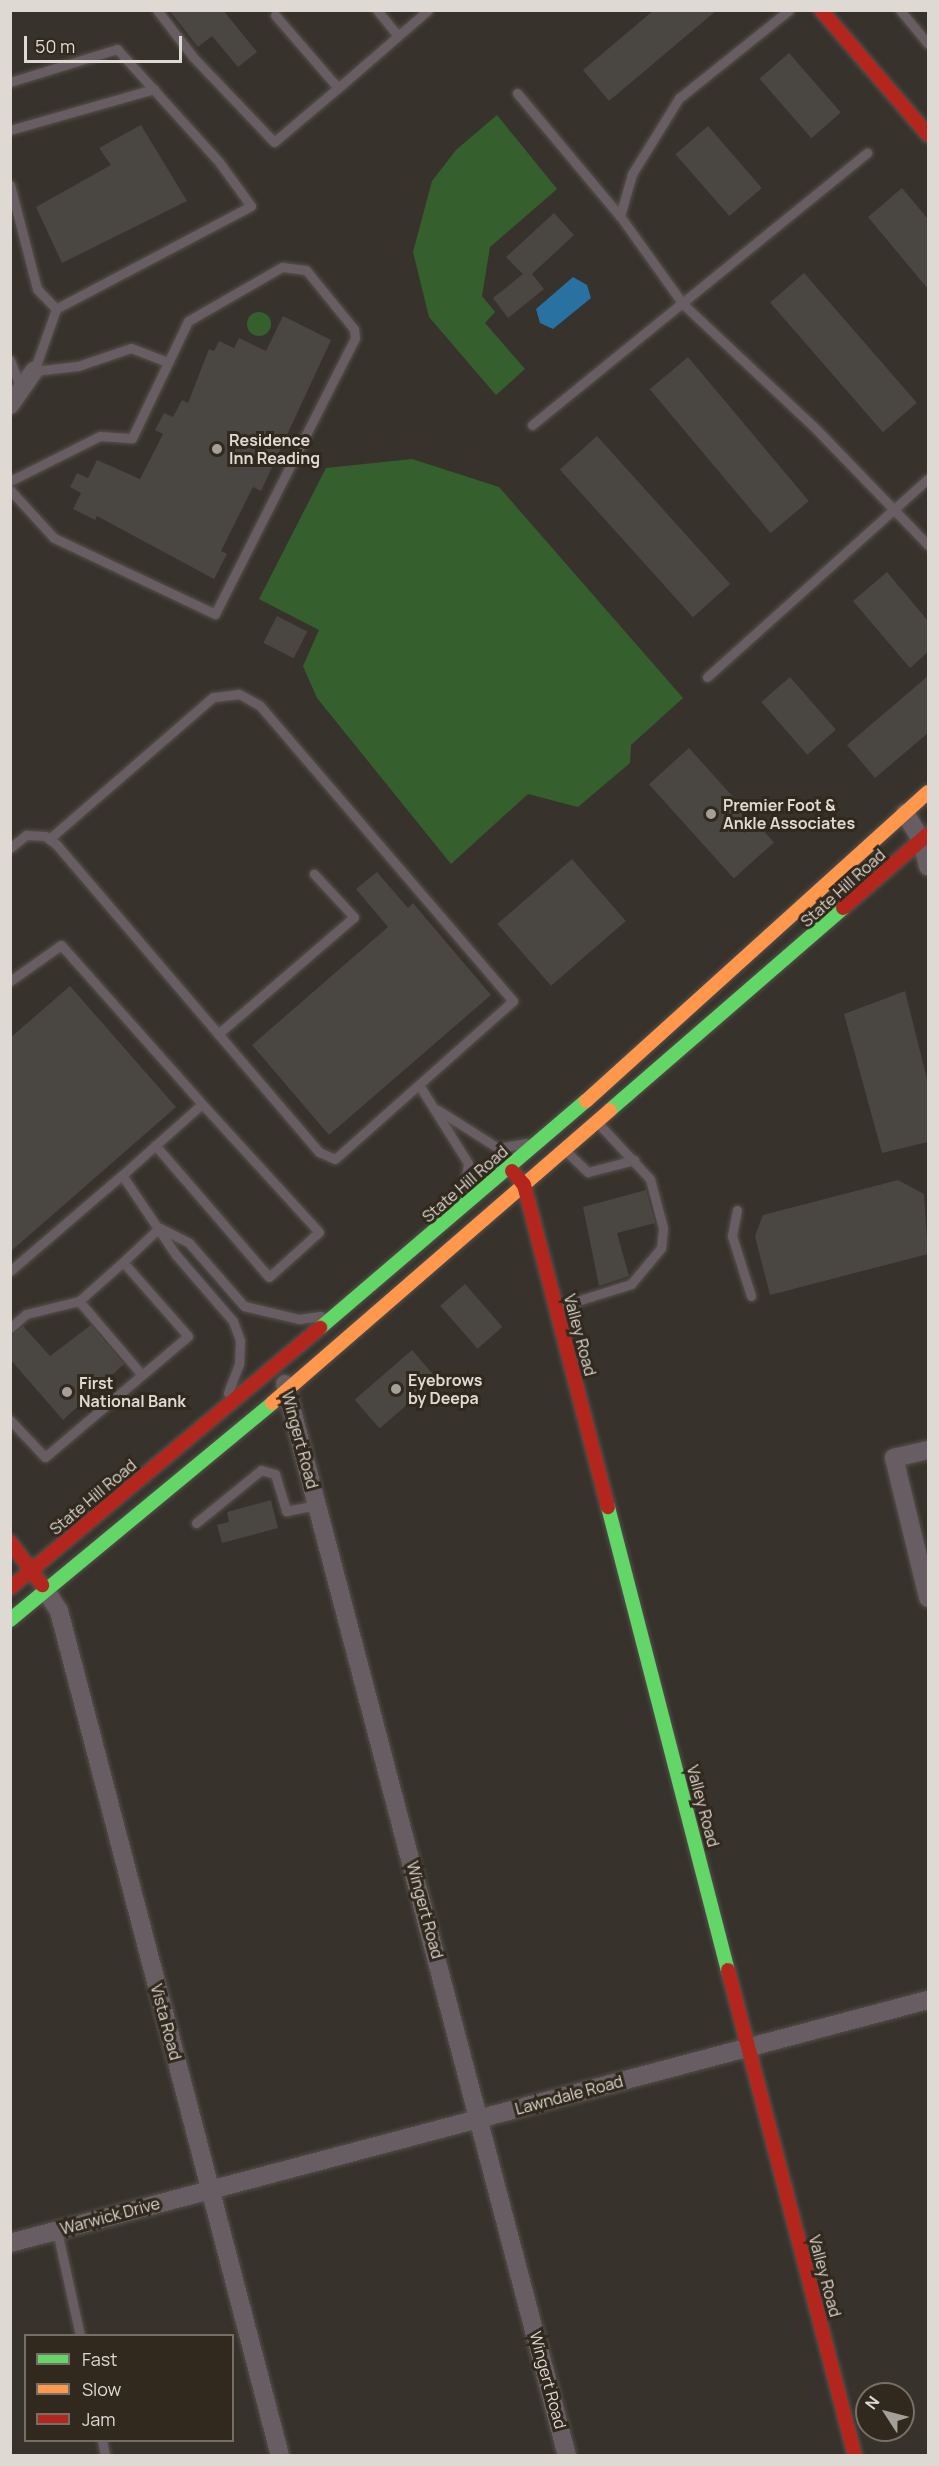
<!DOCTYPE html>
<html>
<head>
<meta charset="utf-8">
<style>
	body { margin:0 }
	#map { position:relative; width:939px; height:2466px; overflow:hidden; background:#37322c; font-family:Manrope,sans-serif }
	div>[style] { position:absolute }
	.green>* { inset:0; background:#35602d }
	.round { border-radius:50% }
	.water>* { inset:0; background:#2871a0 }
	.building>* { inset:0; background:#4a4641; transform-origin:0 0 }
	.roads { filter:drop-shadow(0 0 2px #54504b) drop-shadow(0 0 2px #54504b) }
	.lane>* { height:9px; margin:-4.5px; padding:0 4.5px; transform-origin:4.5px; border-radius:4.5px; background:#675d62 }
	.street>* { height:18px; margin:-9px; padding:0 9px; transform-origin:9px; border-radius:9px; background:#675d62 }
	.fast>* { height:14px; margin:-7px; padding:0 7px; transform-origin:7px; border-radius:7px; background:#63d668 }
	.slow>* { height:14px; margin:-7px; padding:0 7px; transform-origin:7px; border-radius:7px; background:#ff974d }
	.jam>* { height:14px; margin:-7px; padding:0 7px; transform-origin:7px; border-radius:7px; background:#b3261e }
	.dots>* { width:16px; height:16px; translate:-50% -50%; box-sizing:border-box; border:3px solid #31291e; border-radius:50% }
	span { translate:-50% -50%; white-space:nowrap; text-align:center; line-height:1.15; -webkit-text-stroke:6px #31291e; paint-order:stroke }
	.poi-label { font-size:16px; color:#ded9d2; font-weight:700 }
	.left { translate:0 -50%; text-align:left }
	.street-label { font-size:16px; color:#ded9d2 }
	.frame { position:absolute; inset:0; border:12px solid #ded9d2; pointer-events:none }
	.legend { position:absolute; left:24px; top:2334px; width:210px; height:108px; box-sizing:border-box; background:#31291e; border:2px solid #766f66; margin:0; padding:8px 10px; list-style:none; font-size:18px; color:#ded9d2 }
	.legend li { display:flex; align-items:center; gap:12px; height:30px }
	.legend b { width:30px; border:2px solid #766f66 }
	.north { position:absolute; left:855px; top:2382px; width:60px; height:60px; box-sizing:border-box; background:#31291e; border:2px solid #766f66; border-radius:50%; rotate:306deg; font-size:16px; font-weight:700; line-height:24px; text-align:center; color:#ded9d2 }
	.north::after { content:''; display:block; margin:auto; width:21px; height:27px; background:#a49f98; clip-path:polygon(50% 0,100% 100%,50% 72%,0 100%) }
	.scale { position:absolute; left:24px; top:36px; width:158px; height:27px; box-sizing:border-box; border:3px solid #ded9d2; border-top:0; padding-left:8px; font-size:18px; line-height:21px; white-space:nowrap; color:#ded9d2; -webkit-text-stroke:4px #31291e; paint-order:stroke }
</style>
</head>
<body>
<div id="map">
	<div class="green">
		<div style="clip-path:polygon(497px 115px,557px 189px,490px 247px,482px 296px,495px 312px,485px 323px,525px 369px,496px 395px,429px 317px,413px 252px,432px 181px,456px 150px)"></div>
		<div class="round" style="left:247px;top:312px;width:24px;height:24px"></div>
		<div style="clip-path:polygon(412px 459px,499px 487px,683px 698px,631px 745px,630px 763px,578px 807px,528px 794px,451px 864px,317px 698px,303px 666px,319px 630px,259px 599px,326px 468px)"></div>
	</div>
	<div class="water">
		<div style="clip-path:polygon(573px 277px,587px 285px,591px 298px,553px 329px,540px 323px,536px 309px)"></div>
	</div>
	<div class="building">
		<div style="clip-path:polygon(169px 10px,223px 10px,257px 52px,238px 67px,212px 36px,198px 47px)"></div>
		<div style="clip-path:polygon(654px 10px,717px 10px,609px 101px,583px 70px)"></div>
		<div style="left:789px;top:53px;width:79px;height:39px;rotate:49deg"></div>
		<div style="clip-path:polygon(141px 125px,187px 201px,62px 263px,36px 207px,111px 165px,99px 148px)"></div>
		<div style="left:708px;top:126px;width:82px;height:43px;rotate:49deg"></div>
		<div style="clip-path:polygon(902px 188px,928px 219px,928px 289px,868px 217px)"></div>
		<div style="clip-path:polygon(554px 213px,574px 235px,532px 274px,544px 289px,508px 318px,493px 298px,523px 274px,506px 257px)"></div>
		<div style="left:804px;top:273px;width:172px;height:45px;rotate:49deg"></div>
		<div style="clip-path:polygon(283px 316px,331px 340px,261px 491px,253px 487px,221px 551px,227px 554px,214px 579px,97px 516px,95px 520px,73px 509px,81px 493px,70px 487px,77px 473px,88px 478px,97px 460px,140px 479px,163px 434px,155px 430px,164px 413px,173px 417px,182px 400px,188px 403px,209px 349px,214px 351px,219px 341px,234px 348px,239px 338px,266px 351px)"></div>
		<div style="left:688px;top:357px;width:188px;height:50px;rotate:50deg"></div>
		<div style="left:597px;top:436px;width:199px;height:50px;rotate:48deg"></div>
		<div style="clip-path:polygon(887px 572px,928px 621px,928px 652px,910px 668px,853px 601px)"></div>
		<div style="left:277px;top:616px;width:34px;height:30px;rotate:27deg"></div>
		<div style="clip-path:polygon(928px 676px,928px 733px,875px 778px,847px 745px)"></div>
		<div style="left:790px;top:677px;width:70px;height:38px;rotate:49deg"></div>
		<div style="left:689px;top:748px;width:127px;height:54px;rotate:48deg"></div>
		<div style="left:572px;top:859px;width:82px;height:99px;rotate:49deg"></div>
		<div style="clip-path:polygon(377px 872px,408px 908px,413px 903px,491px 995px,329px 1135px,252px 1045px,388px 927px,356px 889px)"></div>
		<div style="clip-path:polygon(70px 986px,176px 1107px,10px 1252px,10px 1038px)"></div>
		<div style="clip-path:polygon(905px 991px,928px 1083px,928px 1142px,882px 1153px,844px 1014px)"></div>
		<div style="clip-path:polygon(898px 1180px,924px 1194px,928px 1254px,770px 1295px,755px 1236px,763px 1215px)"></div>
		<div style="clip-path:polygon(646px 1190px,655px 1223px,617px 1233px,629px 1276px,599px 1286px,583px 1207px)"></div>
		<div style="left:465px;top:1284px;width:57px;height:33px;rotate:49deg"></div>
		<div style="clip-path:polygon(91px 1325px,124px 1364px,63px 1420px,10px 1359px,10px 1337px,23px 1326px,50px 1356px)"></div>
		<div style="left:412px;top:1350px;width:38px;height:76px;rotate:49deg"></div>
		<div style="clip-path:polygon(271px 1500px,278px 1528px,222px 1543px,217px 1525px,229px 1522px,227px 1512px)"></div>
	</div>
	<div class="roads">
		<div class="lane">
			<div style="left:157px;top:10px;width:59px;rotate:52.5deg"></div>
			<div style="left:193px;top:57px;width:117px;rotate:46.4deg"></div>
			<div style="left:274px;top:142px;width:84px;rotate:-40.2deg"></div>
			<div style="left:377px;top:10px;width:33px;rotate:51deg"></div>
			<div style="left:789px;top:10px;width:141px;rotate:141.3deg"></div>
			<div style="left:679px;top:98px;width:89px;rotate:121.7deg"></div>
			<div style="left:632px;top:174px;width:44px;rotate:105.9deg"></div>
			<div style="left:620px;top:216px;width:108px;rotate:54.4deg"></div>
			<div style="left:683px;top:304px;width:184px;rotate:43.2deg"></div>
			<div style="left:817px;top:430px;width:160px;rotate:46deg"></div>
			<div style="left:900px;top:10px;width:44px;rotate:50.5deg"></div>
			<div style="left:275px;top:15px;width:96px;rotate:49.2deg"></div>
			<div style="left:338px;top:88px;width:119px;rotate:-40.9deg"></div>
			<div style="left:10px;top:82px;width:112px;rotate:-17.1deg"></div>
			<div style="left:117px;top:49px;width:152px;rotate:47.9deg"></div>
			<div style="left:219px;top:162px;width:54px;rotate:54deg"></div>
			<div style="left:251px;top:206px;width:221px;rotate:152.2deg"></div>
			<div style="left:56px;top:309px;width:66px;rotate:109.5deg"></div>
			<div style="left:34px;top:371px;width:44px;rotate:-6.5deg"></div>
			<div style="left:78px;top:366px;width:56px;rotate:-18.8deg"></div>
			<div style="left:131px;top:348px;width:40px;rotate:21deg"></div>
			<div style="left:517px;top:93px;width:160px;rotate:50.1deg"></div>
			<div style="left:10px;top:130px;width:150px;rotate:-15.9deg"></div>
			<div style="left:10px;top:185px;width:107px;rotate:75.4deg"></div>
			<div style="left:37px;top:289px;width:28px;rotate:46deg"></div>
			<div style="left:10px;top:360px;width:31px;rotate:69deg"></div>
			<div style="left:532px;top:425px;width:432px;rotate:-39.1deg"></div>
			<div style="left:10px;top:481px;width:101px;rotate:-26.6deg"></div>
			<div style="left:100px;top:436px;width:32px;rotate:4deg"></div>
			<div style="left:132px;top:438px;width:130px;rotate:-64.4deg"></div>
			<div style="left:188px;top:321px;width:108px;rotate:-29.9deg"></div>
			<div style="left:282px;top:267px;width:24px;rotate:7deg"></div>
			<div style="left:306px;top:270px;width:76px;rotate:50.9deg"></div>
			<div style="left:354px;top:329px;width:9px;rotate:84deg"></div>
			<div style="left:355px;top:338px;width:309px;rotate:116.9deg"></div>
			<div style="left:215px;top:614px;width:178px;rotate:-154.7deg"></div>
			<div style="left:54px;top:538px;width:65px;rotate:-132.5deg"></div>
			<div style="left:707px;top:677px;width:297px;rotate:-41.9deg"></div>
			<div style="left:10px;top:848px;width:21px;rotate:-39deg"></div>
			<div style="left:26px;top:835px;width:19px;rotate:3deg"></div>
			<div style="left:45px;top:836px;width:5px;rotate:37deg"></div>
			<div style="left:49px;top:839px;width:9px;rotate:36deg"></div>
			<div style="left:56px;top:844px;width:405px;rotate:49.5deg"></div>
			<div style="left:319px;top:1152px;width:17px;rotate:24deg"></div>
			<div style="left:335px;top:1159px;width:238px;rotate:-41.6deg"></div>
			<div style="left:513px;top:1001px;width:390px;rotate:-130.6deg"></div>
			<div style="left:259px;top:705px;width:23px;rotate:-151deg"></div>
			<div style="left:239px;top:694px;width:26px;rotate:173deg"></div>
			<div style="left:213px;top:697px;width:217px;rotate:139.1deg"></div>
			<div style="left:10px;top:981px;width:62px;rotate:-35.2deg"></div>
			<div style="left:61px;top:945px;width:213px;rotate:48.4deg"></div>
			<div style="left:202px;top:1104px;width:107px;rotate:138.4deg"></div>
			<div style="left:122px;top:1175px;width:97px;rotate:56deg"></div>
			<div style="left:176px;top:1255px;width:87px;rotate:49.2deg"></div>
			<div style="left:233px;top:1321px;width:20px;rotate:70deg"></div>
			<div style="left:240px;top:1340px;width:24px;rotate:92deg"></div>
			<div style="left:239px;top:1364px;width:31px;rotate:111deg"></div>
			<div style="left:218px;top:1034px;width:179px;rotate:-40.7deg"></div>
			<div style="left:354px;top:917px;width:59px;rotate:-132.9deg"></div>
			<div style="left:419px;top:1085px;width:92px;rotate:57.9deg"></div>
			<div style="left:468px;top:1163px;width:33px;rotate:97deg"></div>
			<div style="left:438px;top:1110px;width:71px;rotate:32.3deg"></div>
			<div style="left:498px;top:1148px;width:29px;rotate:-10deg"></div>
			<div style="left:155px;top:1145px;width:174px;rotate:49.2deg"></div>
			<div style="left:269px;top:1277px;width:67px;rotate:-42deg"></div>
			<div style="left:319px;top:1232px;width:173px;rotate:-132.4deg"></div>
			<div style="left:567px;top:1152px;width:29px;rotate:44deg"></div>
			<div style="left:588px;top:1172px;width:48px;rotate:-14.6deg"></div>
			<div style="left:737px;top:1210px;width:26px;rotate:101deg"></div>
			<div style="left:732px;top:1236px;width:63px;rotate:72.4deg"></div>
			<div style="left:160px;top:1228px;width:33px;rotate:27deg"></div>
			<div style="left:189px;top:1243px;width:84px;rotate:48.9deg"></div>
			<div style="left:244px;top:1306px;width:57px;rotate:13.3deg"></div>
			<div style="left:299px;top:1319px;width:22px;rotate:-8deg"></div>
			<div style="left:10px;top:1271px;width:148px;rotate:-40.6deg"></div>
			<div style="left:79px;top:1301px;width:97px;rotate:49.6deg"></div>
			<div style="left:558px;top:1307px;width:77px;rotate:-17.5deg"></div>
			<div style="left:631px;top:1284px;width:47px;rotate:-50.2deg"></div>
			<div style="left:661px;top:1248px;width:20px;rotate:-84deg"></div>
			<div style="left:663px;top:1228px;width:51px;rotate:-104.9deg"></div>
			<div style="left:650px;top:1179px;width:76px;rotate:-132.9deg"></div>
			<div style="left:10px;top:1328px;width:21px;rotate:-41deg"></div>
			<div style="left:26px;top:1314px;width:55px;rotate:-13.8deg"></div>
			<div style="left:79px;top:1301px;width:59px;rotate:-41.6deg"></div>
			<div style="left:10px;top:1420px;width:51px;rotate:46.6deg"></div>
			<div style="left:45px;top:1457px;width:187px;rotate:-40.2deg"></div>
			<div style="left:188px;top:1336px;width:98px;rotate:-131.3deg"></div>
			<div style="left:123px;top:1262px;width:50px;rotate:-43.4deg"></div>
			<div style="left:196px;top:1523px;width:84px;rotate:-39.2deg"></div>
			<div style="left:261px;top:1470px;width:15px;rotate:16deg"></div>
			<div style="left:275px;top:1474px;width:39px;rotate:73deg"></div>
			<div style="left:286px;top:1511px;width:33px;rotate:-11deg"></div>
			<div style="left:57px;top:2231px;width:107px;rotate:77.6deg"></div>
			<div style="left:102px;top:2440px;width:16px;rotate:79deg"></div>
		</div>
		<div class="street">
			<div style="left:10px;top:405px;width:42px;rotate:-54.8deg"></div>
			<div style="left:905px;top:813px;width:33px;rotate:59deg"></div>
			<div style="left:922px;top:841px;width:26px;rotate:77deg"></div>
			<div style="left:285px;top:1384px;width:1108px;rotate:75.26deg"></div>
			<div style="left:928px;top:1450px;width:35px;rotate:167deg"></div>
			<div style="left:894px;top:1458px;width:144px;rotate:76.3deg"></div>
			<div style="left:46px;top:1591px;width:24px;rotate:57deg"></div>
			<div style="left:59px;top:1611px;width:873px;rotate:75.34deg"></div>
			<div style="left:10px;top:2243px;width:950px;rotate:-14.83deg"></div>
		</div>
		<div class="fast">
			<div style="left:610px;top:1110px;width:308px;rotate:-40.9deg"></div>
			<div style="left:320px;top:1328px;width:350px;rotate:-40.5deg"></div>
			<div style="left:608px;top:1507px;width:478px;rotate:75.5deg"></div>
			<div style="left:10px;top:1620px;width:340px;rotate:-39.6deg"></div>
		</div>
		<div class="slow">
			<div style="left:586px;top:1101px;width:461px;rotate:-42.1deg"></div>
			<div style="left:272px;top:1403px;width:447px;rotate:-40.9deg"></div>
		</div>
		<div class="jam">
			<div style="left:821px;top:10px;width:165px;rotate:49.4deg"></div>
			<div style="left:843px;top:908px;width:113px;rotate:-41deg"></div>
			<div style="left:512px;top:1171px;width:18px;rotate:49deg"></div>
			<div style="left:524px;top:1185px;width:333px;rotate:75.4deg"></div>
			<div style="left:10px;top:1542px;width:54px;rotate:53.3deg"></div>
			<div style="left:10px;top:1588px;width:405px;rotate:-40deg"></div>
			<div style="left:728px;top:1970px;width:502px;rotate:75.36deg"></div>
		</div>
	</div>
	<div class="dots">
		<div style="left:217px;top:449px;background:#a49f98"></div>
		<div style="left:711px;top:814px;background:#a49f98"></div>
		<div style="left:396px;top:1389px;background:#a49f98"></div>
		<div style="left:67px;top:1392px;background:#a49f98"></div>
	</div>
	<div class="poi-label">
		<span class="left" style="left:229px;top:449px">Residence<br>Inn Reading</span>
		<span class="left" style="left:723px;top:814px">Premier Foot &amp;<br>Ankle Associates</span>
		<span class="left" style="left:408px;top:1389px">Eyebrows<br>by Deepa</span>
		<span class="left" style="left:79px;top:1392px">First<br>National Bank</span>
	</div>
	<div class="street-label">
		<span style="left:843px;top:888px;rotate:-42deg">State Hill Road</span>
		<span style="left:465px;top:1184px;rotate:-41deg">State Hill Road</span>
		<span style="left:580px;top:1335px;rotate:75deg">Valley Road</span>
		<span style="left:300px;top:1440px;rotate:75deg">Wingert Road</span>
		<span style="left:93px;top:1497px;rotate:-40deg">State Hill Road</span>
		<span style="left:703px;top:1806px;rotate:75deg">Valley Road</span>
		<span style="left:425px;top:1910px;rotate:75deg">Wingert Road</span>
		<span style="left:166px;top:2022px;rotate:75deg">Vista Road</span>
		<span style="left:569px;top:2095px;rotate:-15deg">Lawndale Road</span>
		<span style="left:110px;top:2216px;rotate:-15deg">Warwick Drive</span>
		<span style="left:825px;top:2276px;rotate:75deg">Valley Road</span>
		<span style="left:548px;top:2380px;rotate:75deg">Wingert Road</span>
	</div>
	<div class="frame"></div>
	<ul class="legend">
	<li><b style="height:8px;background:#63d668"></b>Fast</li>
	<li><b style="height:8px;background:#ff974d"></b>Slow</li>
	<li><b style="height:8px;background:#b3261e"></b>Jam</li>
	</ul>
	<div class="north">N</div>
	<div class="scale">50 m</div>
</div>
</body>
</html>
